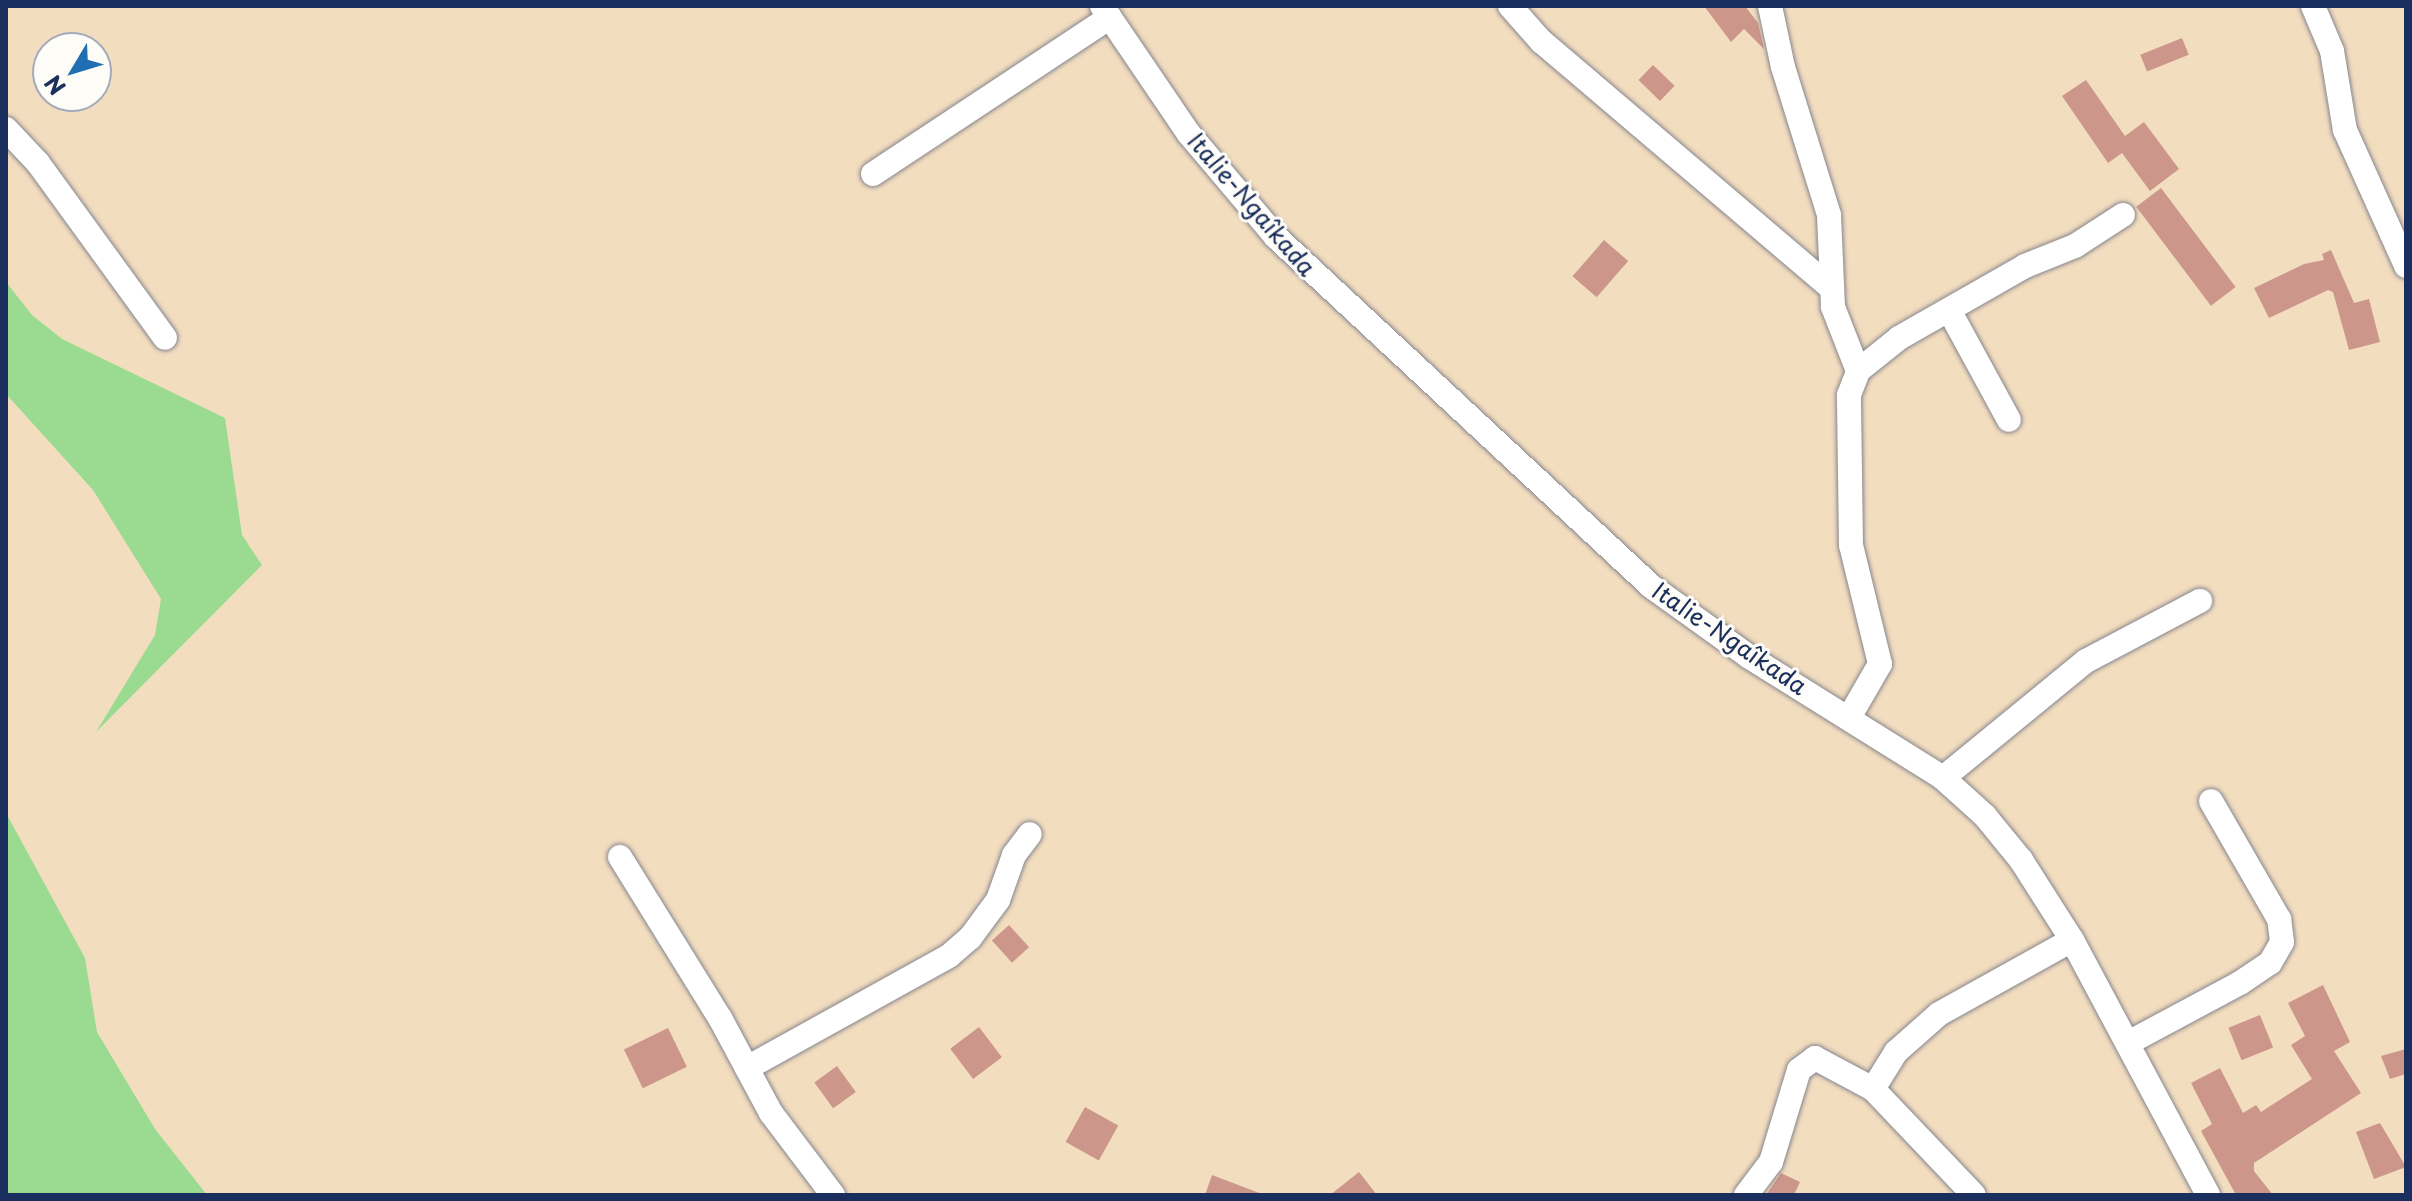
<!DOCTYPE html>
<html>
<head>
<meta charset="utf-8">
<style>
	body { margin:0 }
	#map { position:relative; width:2412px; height:1201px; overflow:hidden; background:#f3ddbf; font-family:"Playpen Sans",sans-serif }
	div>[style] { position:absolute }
	.green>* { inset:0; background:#9adb91 }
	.building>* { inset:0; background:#cc968b; transform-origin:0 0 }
	.roads { filter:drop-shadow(0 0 2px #87868e) drop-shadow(0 0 2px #87868e) }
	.minor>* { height:24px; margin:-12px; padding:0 12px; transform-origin:12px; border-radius:12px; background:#fff }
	span { translate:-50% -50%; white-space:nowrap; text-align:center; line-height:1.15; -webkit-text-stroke:6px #fdfcf7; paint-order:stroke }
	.street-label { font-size:24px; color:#1b2f5e }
	.frame { position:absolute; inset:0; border:8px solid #1b2f5e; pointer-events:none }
	.north { position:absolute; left:32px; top:32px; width:80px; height:80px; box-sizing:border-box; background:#fdfcf7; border:2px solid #a3aaba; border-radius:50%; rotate:232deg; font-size:22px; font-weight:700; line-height:32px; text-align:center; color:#1b2f5e }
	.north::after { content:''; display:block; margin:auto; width:28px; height:36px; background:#1f6fb2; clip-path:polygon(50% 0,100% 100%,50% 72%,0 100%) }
</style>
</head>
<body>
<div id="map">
	<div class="green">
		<div style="clip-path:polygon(6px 282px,32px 315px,62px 339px,225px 418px,242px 535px,262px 565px,96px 732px,155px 635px,161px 599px,93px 490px,6px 394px)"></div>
		<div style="clip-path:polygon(6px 813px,85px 958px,97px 1032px,155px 1129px,207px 1195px,6px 1195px)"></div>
	</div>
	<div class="building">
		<div style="clip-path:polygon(1704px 6px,1745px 6px,1758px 23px,1764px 49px,1744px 29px,1731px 42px)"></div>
		<div style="left:2182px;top:38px;width:18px;height:45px;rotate:68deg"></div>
		<div style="left:1653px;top:65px;width:30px;height:21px;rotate:44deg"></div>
		<div style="clip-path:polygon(2086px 80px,2125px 136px,2144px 122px,2179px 169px,2150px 191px,2122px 153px,2108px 163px,2062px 96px)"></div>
		<div style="left:2161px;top:188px;width:124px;height:31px;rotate:53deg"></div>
		<div style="left:1604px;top:240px;width:32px;height:48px;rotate:41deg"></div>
		<div style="clip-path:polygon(2331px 250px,2354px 303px,2369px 299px,2380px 342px,2349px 350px,2333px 292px,2328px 290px,2269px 318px,2254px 288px,2304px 264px,2324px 260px,2322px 254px)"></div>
		<div style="left:1009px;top:925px;width:30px;height:23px;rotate:48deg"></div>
		<div style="clip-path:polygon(2323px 985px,2350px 1042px,2334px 1051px,2361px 1093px,2254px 1163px,2254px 1171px,2273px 1195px,2236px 1195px,2201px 1131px,2212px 1124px,2191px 1083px,2220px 1068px,2243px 1113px,2256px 1105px,2261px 1112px,2312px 1079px,2291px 1045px,2305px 1036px,2288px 1003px)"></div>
		<div style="left:2260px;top:1015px;width:35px;height:34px;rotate:68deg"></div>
		<div style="left:979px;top:1027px;width:38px;height:36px;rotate:53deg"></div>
		<div style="left:668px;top:1028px;width:43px;height:49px;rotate:64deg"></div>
		<div style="clip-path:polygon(2406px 1049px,2406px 1074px,2390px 1079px,2381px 1056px)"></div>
		<div style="left:837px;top:1066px;width:32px;height:28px;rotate:54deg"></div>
		<div style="left:1085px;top:1107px;width:38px;height:40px;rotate:29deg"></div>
		<div style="clip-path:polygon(2380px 1123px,2406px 1167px,2374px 1179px,2356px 1132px)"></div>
		<div style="clip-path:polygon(1359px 1172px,1377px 1195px,1330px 1195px)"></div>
		<div style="clip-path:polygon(1781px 1173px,1800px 1182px,1794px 1195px,1766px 1195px)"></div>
		<div style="clip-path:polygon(1212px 1175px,1262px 1194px,1261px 1195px,1205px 1195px)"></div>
	</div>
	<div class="roads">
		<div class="minor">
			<div style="left:1102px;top:6px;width:155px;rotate:55.8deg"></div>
			<div style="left:1189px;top:134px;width:135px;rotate:49.8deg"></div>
			<div style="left:1276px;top:237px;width:514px;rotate:42.95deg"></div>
			<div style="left:1652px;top:587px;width:118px;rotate:35.7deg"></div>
			<div style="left:1748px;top:656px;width:230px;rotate:32deg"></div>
			<div style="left:1943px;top:778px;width:57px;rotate:42.1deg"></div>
			<div style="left:1985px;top:816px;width:57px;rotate:50.7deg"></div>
			<div style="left:2021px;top:860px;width:95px;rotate:57.5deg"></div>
			<div style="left:2072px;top:940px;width:289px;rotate:61.9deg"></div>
			<div style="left:1510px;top:6px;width:47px;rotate:48.5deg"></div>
			<div style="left:1541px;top:41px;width:381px;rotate:40.4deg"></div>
			<div style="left:1770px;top:6px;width:62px;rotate:78deg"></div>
			<div style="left:1783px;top:67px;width:155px;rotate:72.7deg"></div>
			<div style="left:1829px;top:215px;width:92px;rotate:87.5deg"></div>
			<div style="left:1833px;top:307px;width:69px;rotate:68.7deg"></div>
			<div style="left:2313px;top:6px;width:49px;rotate:67.1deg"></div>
			<div style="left:2332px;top:51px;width:80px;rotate:80.7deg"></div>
			<div style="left:2345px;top:130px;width:149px;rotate:65.8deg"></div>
			<div style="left:6px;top:129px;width:47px;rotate:46.7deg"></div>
			<div style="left:38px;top:163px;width:216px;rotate:54deg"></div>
			<div style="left:873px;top:174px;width:284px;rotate:-33.5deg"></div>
			<div style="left:1949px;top:310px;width:125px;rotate:61.4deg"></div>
			<div style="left:1850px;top:716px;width:60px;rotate:-60deg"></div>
			<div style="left:1880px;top:664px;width:122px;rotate:-103.7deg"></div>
			<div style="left:1851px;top:545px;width:150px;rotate:-90.8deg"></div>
			<div style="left:1849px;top:395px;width:26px;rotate:-69deg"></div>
			<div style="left:1858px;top:371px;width:53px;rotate:-38.8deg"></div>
			<div style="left:1899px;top:338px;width:145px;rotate:-29.7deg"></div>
			<div style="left:2025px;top:266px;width:54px;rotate:-21.8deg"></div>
			<div style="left:2075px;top:246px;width:57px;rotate:-32.9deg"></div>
			<div style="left:1943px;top:778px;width:185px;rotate:-39.3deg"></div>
			<div style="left:2086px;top:661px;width:129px;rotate:-27.8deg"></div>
			<div style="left:620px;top:857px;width:190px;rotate:58.2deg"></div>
			<div style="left:720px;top:1018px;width:108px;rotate:61.8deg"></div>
			<div style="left:771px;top:1113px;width:103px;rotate:52.9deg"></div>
			<div style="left:2128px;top:1043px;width:127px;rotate:-28.2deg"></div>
			<div style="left:2240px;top:983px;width:36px;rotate:-34deg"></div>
			<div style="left:2270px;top:963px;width:24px;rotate:-60deg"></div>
			<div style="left:2282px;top:942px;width:23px;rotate:-97deg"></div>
			<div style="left:2279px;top:919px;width:136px;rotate:-120deg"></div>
			<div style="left:747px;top:1068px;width:231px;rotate:-29deg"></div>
			<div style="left:949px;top:956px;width:28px;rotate:-41deg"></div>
			<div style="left:970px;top:938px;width:47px;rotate:-53.6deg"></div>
			<div style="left:998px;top:900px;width:48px;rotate:-70.4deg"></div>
			<div style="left:1014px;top:855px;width:26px;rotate:-53deg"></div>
			<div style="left:1873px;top:1089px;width:44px;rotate:-58.1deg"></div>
			<div style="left:1896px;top:1052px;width:57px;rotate:-41.5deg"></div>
			<div style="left:1939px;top:1014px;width:152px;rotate:-29.1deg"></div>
			<div style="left:1746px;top:1195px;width:41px;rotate:-52.9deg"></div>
			<div style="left:1771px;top:1162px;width:96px;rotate:-73.1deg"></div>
			<div style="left:1799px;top:1070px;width:20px;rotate:-37deg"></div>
			<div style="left:1815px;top:1058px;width:66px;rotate:28.1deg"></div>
			<div style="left:1873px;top:1089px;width:146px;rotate:46.4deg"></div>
		</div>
	</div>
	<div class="street-label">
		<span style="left:1252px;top:204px;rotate:49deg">Italie-Ngaîkada</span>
		<span style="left:1730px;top:638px;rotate:34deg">Italie-Ngaîkada</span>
	</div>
	<div class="frame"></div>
	<div class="north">N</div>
</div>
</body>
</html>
